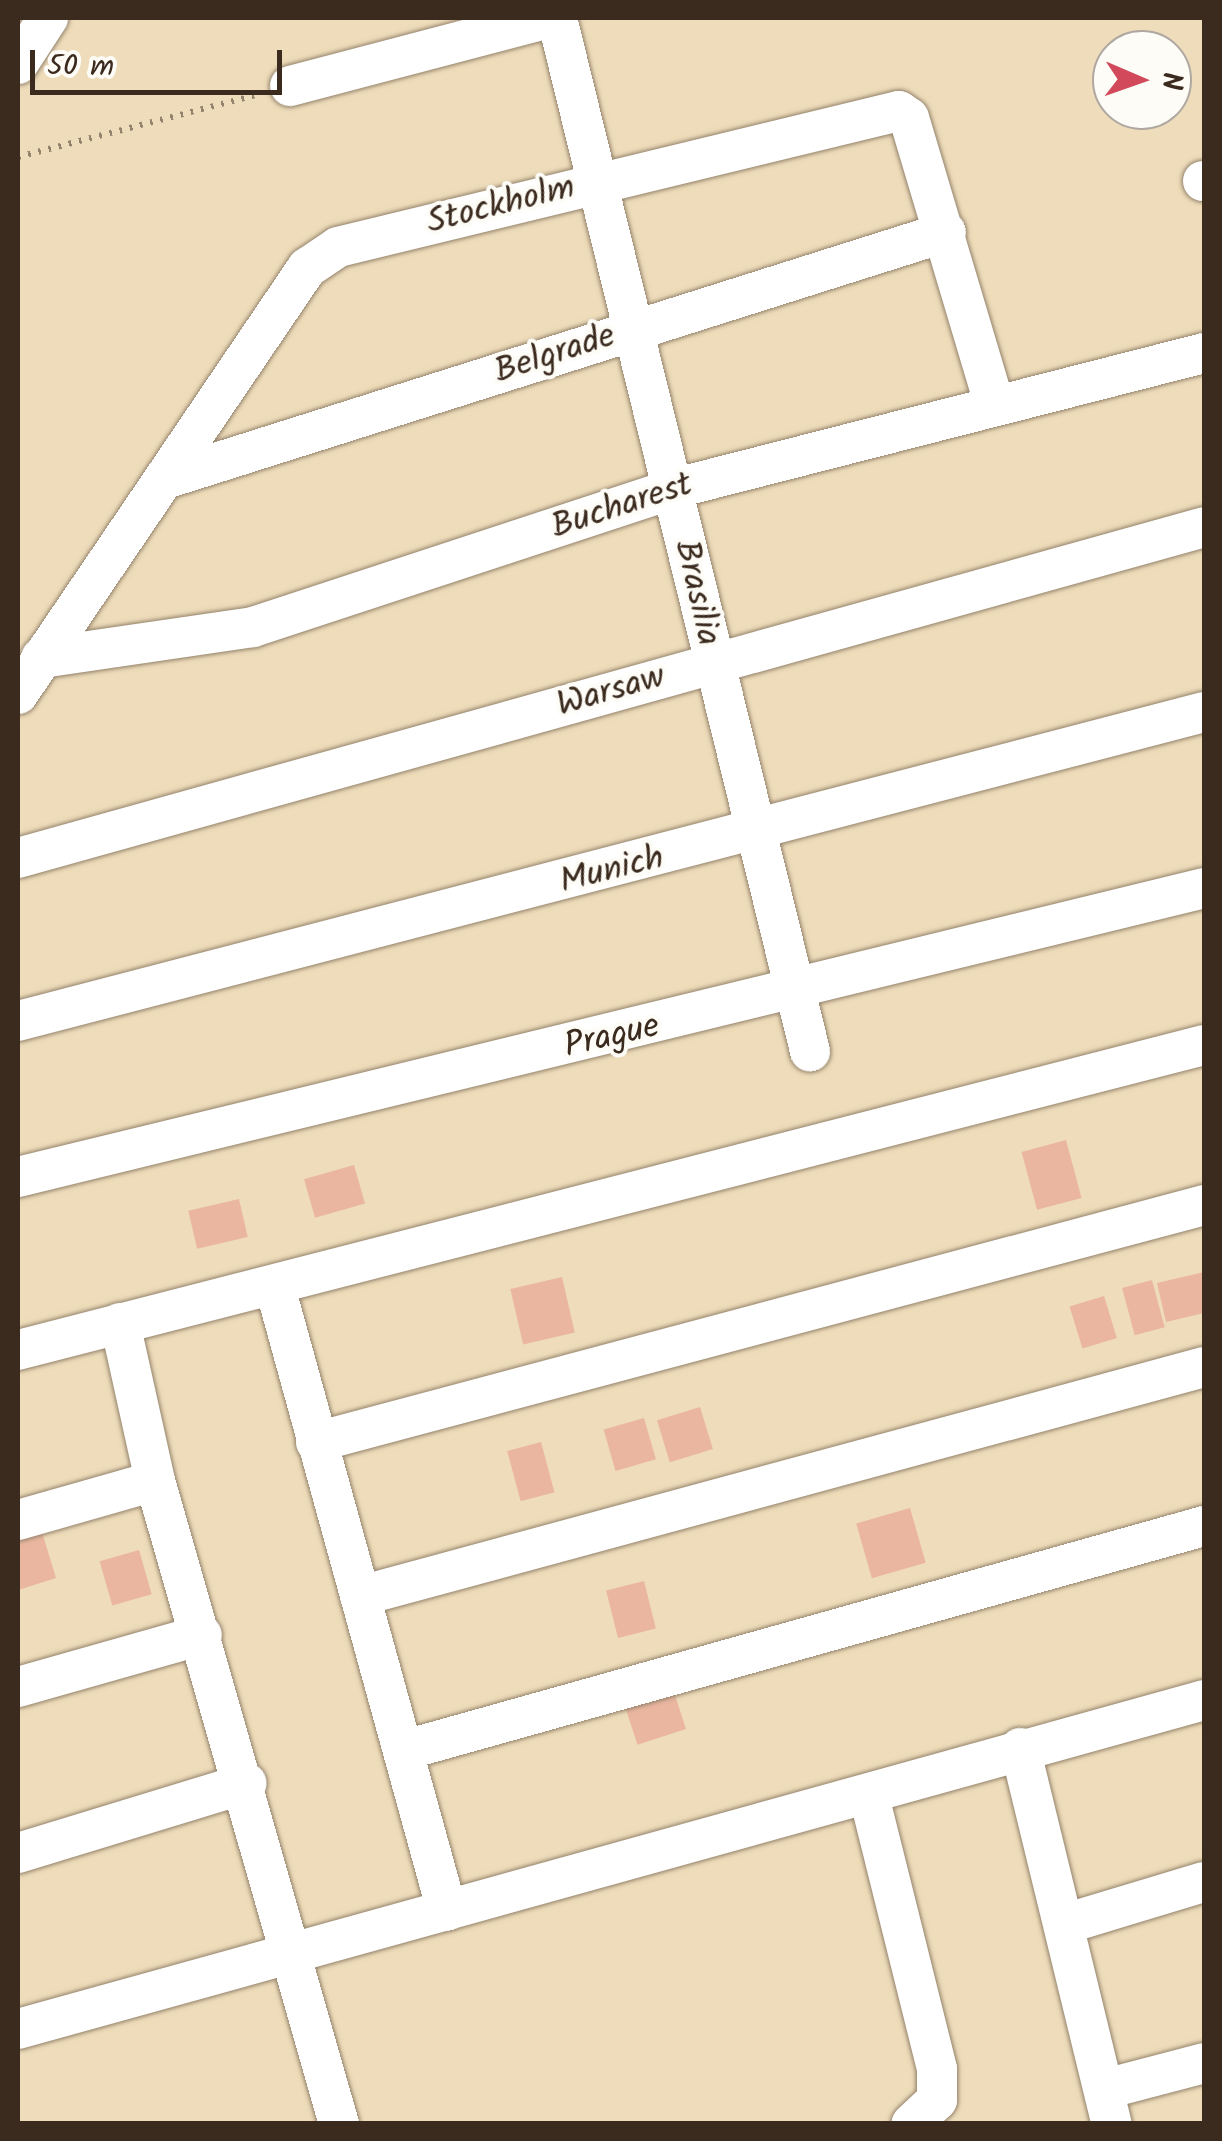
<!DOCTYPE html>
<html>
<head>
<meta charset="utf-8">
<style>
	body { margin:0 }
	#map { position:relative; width:1222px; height:2141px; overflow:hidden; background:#eedcba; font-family:Kalam,sans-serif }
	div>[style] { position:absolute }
	.building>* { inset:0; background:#ebb6a0; transform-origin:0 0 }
	.path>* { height:6px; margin-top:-3px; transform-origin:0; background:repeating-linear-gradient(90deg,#94836c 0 2.5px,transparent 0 10.5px) }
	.roads { filter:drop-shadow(0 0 2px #94836c) drop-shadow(0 0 2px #94836c) }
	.minor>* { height:40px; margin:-20px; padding:0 20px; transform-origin:20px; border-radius:20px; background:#fff }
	span { translate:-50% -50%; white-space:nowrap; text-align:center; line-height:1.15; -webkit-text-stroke:8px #fdfcf7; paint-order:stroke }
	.street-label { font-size:35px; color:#3b2a1e }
	.frame { position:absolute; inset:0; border:20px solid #3b2a1e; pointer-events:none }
	.north { position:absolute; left:1092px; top:30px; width:100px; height:100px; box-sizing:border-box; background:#fdfcf7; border:2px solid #afa8a0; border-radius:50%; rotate:92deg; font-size:28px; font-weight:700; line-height:40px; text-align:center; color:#3b2a1e }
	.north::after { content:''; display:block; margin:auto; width:35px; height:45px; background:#d1495b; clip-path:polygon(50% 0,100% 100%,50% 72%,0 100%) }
	.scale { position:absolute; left:30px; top:50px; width:252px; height:45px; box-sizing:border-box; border:5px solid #3b2a1e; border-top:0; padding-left:12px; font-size:30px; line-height:35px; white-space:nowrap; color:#3b2a1e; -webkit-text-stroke:8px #fdfcf7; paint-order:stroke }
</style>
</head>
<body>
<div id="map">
	<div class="building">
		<div style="left:1066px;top:1140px;width:60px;height:46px;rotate:75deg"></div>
		<div style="left:354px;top:1165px;width:40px;height:52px;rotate:74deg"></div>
		<div style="left:239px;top:1199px;width:39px;height:52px;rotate:77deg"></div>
		<div style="clip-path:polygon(1204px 1272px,1204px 1313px,1166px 1322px,1157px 1283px)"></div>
		<div style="left:562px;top:1277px;width:57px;height:53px;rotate:77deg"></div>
		<div style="left:1152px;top:1280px;width:49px;height:31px;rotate:75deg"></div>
		<div style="left:1104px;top:1296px;width:44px;height:36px;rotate:73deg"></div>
		<div style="left:700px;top:1407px;width:44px;height:45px;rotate:73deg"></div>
		<div style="left:644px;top:1418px;width:43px;height:42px;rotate:74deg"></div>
		<div style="left:541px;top:1442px;width:52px;height:35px;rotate:75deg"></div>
		<div style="left:910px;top:1508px;width:57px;height:56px;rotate:74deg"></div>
		<div style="clip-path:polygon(41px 1529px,56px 1578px,18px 1590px,18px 1536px)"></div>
		<div style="left:139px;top:1550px;width:46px;height:41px;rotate:74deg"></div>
		<div style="left:644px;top:1581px;width:49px;height:39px;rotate:76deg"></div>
		<div style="left:673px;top:1689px;width:42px;height:51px;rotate:72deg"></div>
	</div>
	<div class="path">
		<div style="left:18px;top:157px;width:250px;rotate:-14.6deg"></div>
	</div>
	<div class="roads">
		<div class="minor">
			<div style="left:557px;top:18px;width:1064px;rotate:76.24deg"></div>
			<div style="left:18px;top:64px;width:55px;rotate:-56.9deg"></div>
			<div style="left:290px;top:86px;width:269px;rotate:-14.7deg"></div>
			<div style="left:1203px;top:181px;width:1px"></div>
			<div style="left:165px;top:479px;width:819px;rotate:-17.55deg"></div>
			<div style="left:41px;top:658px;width:214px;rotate:-8.3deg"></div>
			<div style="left:253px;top:627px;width:441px;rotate:-18.2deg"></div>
			<div style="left:672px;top:489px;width:549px;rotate:-14.34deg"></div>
			<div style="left:18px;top:694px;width:515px;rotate:-55.85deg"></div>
			<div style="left:307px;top:268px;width:37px;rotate:-34deg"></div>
			<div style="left:338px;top:247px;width:577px;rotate:-13.63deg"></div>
			<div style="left:899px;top:111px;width:12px;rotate:35deg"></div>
			<div style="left:909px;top:118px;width:298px;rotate:73.4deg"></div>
			<div style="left:18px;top:858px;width:1231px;rotate:-15.59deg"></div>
			<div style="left:18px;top:1021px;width:1226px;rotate:-14.6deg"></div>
			<div style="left:18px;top:1177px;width:1221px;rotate:-13.69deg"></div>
			<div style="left:275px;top:1287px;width:647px;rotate:74.59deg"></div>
			<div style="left:120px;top:1323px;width:162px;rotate:77.5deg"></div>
			<div style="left:155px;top:1481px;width:669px;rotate:74.03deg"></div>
			<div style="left:18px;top:1350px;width:1225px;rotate:-14.42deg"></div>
			<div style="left:316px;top:1442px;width:919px;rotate:-14.94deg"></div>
			<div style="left:18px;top:1520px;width:142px;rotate:-15.9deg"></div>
			<div style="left:360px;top:1596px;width:875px;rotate:-15.18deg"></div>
			<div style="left:18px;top:1687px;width:191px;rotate:-15.8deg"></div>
			<div style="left:1020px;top:1748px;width:387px;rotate:76.3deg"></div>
			<div style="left:405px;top:1750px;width:830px;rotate:-15.66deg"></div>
			<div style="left:869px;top:1796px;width:281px;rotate:76deg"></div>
			<div style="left:937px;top:2069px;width:31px;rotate:90deg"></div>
			<div style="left:937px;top:2100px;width:35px;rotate:137deg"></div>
			<div style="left:18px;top:1853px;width:239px;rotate:-17deg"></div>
			<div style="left:1068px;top:1923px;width:142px;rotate:-16.8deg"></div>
			<div style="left:18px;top:2029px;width:1231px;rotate:-15.5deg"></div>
			<div style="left:1105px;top:2089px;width:102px;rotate:-14.7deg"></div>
		</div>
	</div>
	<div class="street-label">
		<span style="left:501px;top:206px;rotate:-14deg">Stockholm</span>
		<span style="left:555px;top:355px;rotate:-18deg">Belgrade</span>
		<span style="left:622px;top:507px;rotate:-18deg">Bucharest</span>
		<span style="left:696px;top:593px;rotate:77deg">Brasilia</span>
		<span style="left:611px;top:692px;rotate:-16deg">Warsaw</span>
		<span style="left:612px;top:871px;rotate:-14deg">Munich</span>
		<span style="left:612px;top:1037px;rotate:-13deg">Prague</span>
	</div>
	<div class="frame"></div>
	<div class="north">N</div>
	<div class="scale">50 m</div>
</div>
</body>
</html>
